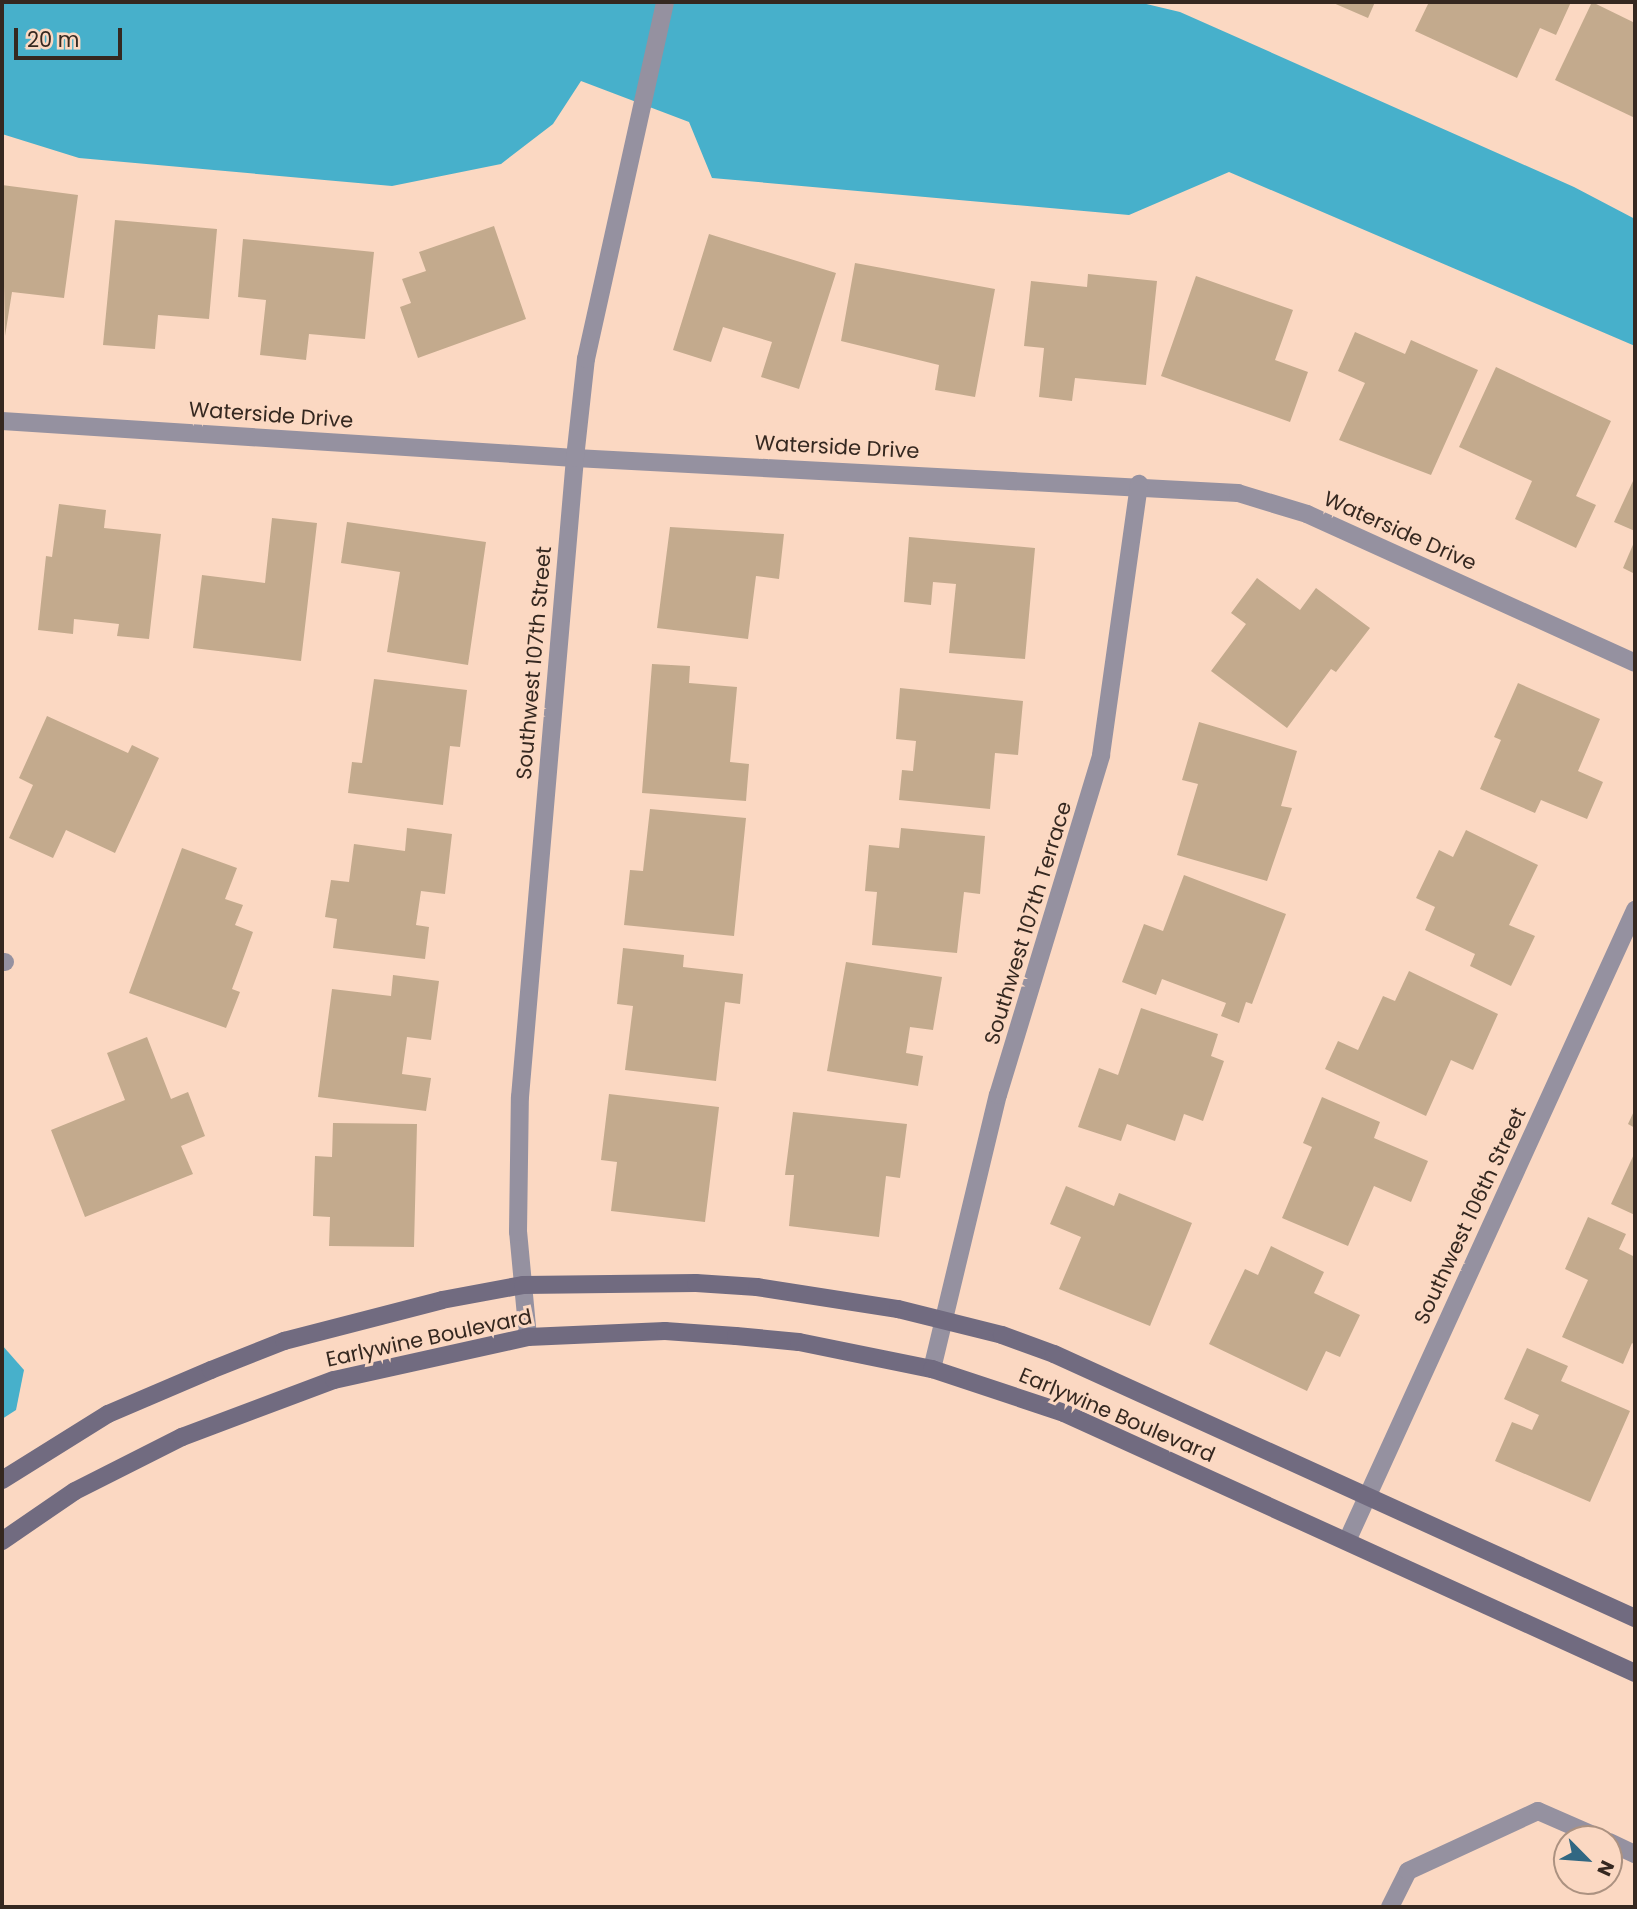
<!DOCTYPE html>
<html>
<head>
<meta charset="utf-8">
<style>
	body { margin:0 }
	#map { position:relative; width:1637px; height:1909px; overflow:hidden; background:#fbd8c2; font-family:Poppins,sans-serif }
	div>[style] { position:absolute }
	.water>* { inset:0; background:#47b0cb }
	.building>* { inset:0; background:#c3aa8d }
	.lane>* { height:18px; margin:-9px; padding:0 9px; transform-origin:9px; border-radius:9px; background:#9591a0 }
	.street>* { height:18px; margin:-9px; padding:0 9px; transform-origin:9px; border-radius:9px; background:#9591a0 }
	.secondary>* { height:18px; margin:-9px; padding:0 9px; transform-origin:9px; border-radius:9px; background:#716b80 }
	span { translate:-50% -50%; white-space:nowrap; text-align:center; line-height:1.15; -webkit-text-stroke:6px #fbd8c2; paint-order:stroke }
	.street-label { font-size:21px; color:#352820 }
	.frame { position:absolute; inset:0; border:4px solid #352820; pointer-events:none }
	.north { position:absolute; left:1553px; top:1825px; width:70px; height:70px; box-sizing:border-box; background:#fbd8c2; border:2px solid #ac9281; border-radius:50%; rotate:115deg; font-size:19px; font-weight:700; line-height:28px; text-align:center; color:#352820 }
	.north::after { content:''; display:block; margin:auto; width:24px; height:32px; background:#316782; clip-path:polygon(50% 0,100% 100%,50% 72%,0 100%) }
	.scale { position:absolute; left:14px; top:28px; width:108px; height:32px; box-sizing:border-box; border:4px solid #352820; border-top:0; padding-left:9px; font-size:21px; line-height:24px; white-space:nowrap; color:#352820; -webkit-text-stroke:5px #fbd8c2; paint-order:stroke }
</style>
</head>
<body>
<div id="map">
	<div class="water">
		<div style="clip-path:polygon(2px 2px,1138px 2px,1180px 12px,1574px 187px,1635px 219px,1635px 346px,1229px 172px,1129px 215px,712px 178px,689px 122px,581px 81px,553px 124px,501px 164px,392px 186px,79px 158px,2px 134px)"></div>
		<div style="clip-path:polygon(2px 1345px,24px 1370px,16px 1410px,2px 1419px)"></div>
	</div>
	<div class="building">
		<div style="clip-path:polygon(1331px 2px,1375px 2px,1368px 18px)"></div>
		<div style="clip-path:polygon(1429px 2px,1571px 2px,1556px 35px,1540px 28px,1517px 78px,1415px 31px)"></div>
		<div style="clip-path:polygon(1592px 2px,1635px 23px,1635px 118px,1555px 80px)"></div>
		<div style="clip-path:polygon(2px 185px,78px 195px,64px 298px,12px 292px,5px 336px)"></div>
		<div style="clip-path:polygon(115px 220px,217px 229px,209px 319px,158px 315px,155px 349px,103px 345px)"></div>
		<div style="clip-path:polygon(494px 226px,526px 319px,418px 358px,400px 307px,411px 303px,402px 279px,426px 271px,419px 252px)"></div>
		<div style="clip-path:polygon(709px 234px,836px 273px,799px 389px,761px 377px,772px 342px,723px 327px,711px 362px,673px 350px)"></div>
		<div style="clip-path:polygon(243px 239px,374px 252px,365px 339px,309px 334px,306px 360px,260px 355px,266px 300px,238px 297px)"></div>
		<div style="clip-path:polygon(855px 263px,995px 289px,975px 397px,935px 390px,939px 365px,841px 341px)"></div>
		<div style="clip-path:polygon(1088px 274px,1157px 281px,1146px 385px,1075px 378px,1072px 401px,1039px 397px,1044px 348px,1024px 346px,1031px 281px,1087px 287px)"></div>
		<div style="clip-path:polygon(1196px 276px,1293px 310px,1275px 360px,1308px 372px,1290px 422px,1161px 376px)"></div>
		<div style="clip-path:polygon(1355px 332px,1405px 354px,1411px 340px,1478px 370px,1431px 475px,1339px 440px,1365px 383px,1338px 371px)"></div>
		<div style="clip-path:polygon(1496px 367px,1611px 421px,1576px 496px,1596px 505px,1576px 548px,1515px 519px,1532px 481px,1459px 447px)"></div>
		<div style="clip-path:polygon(1633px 481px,1635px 482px,1635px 531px,1614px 522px)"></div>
		<div style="clip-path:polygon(59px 504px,106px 510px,104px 528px,161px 534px,149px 639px,117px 636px,119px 624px,74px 619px,73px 634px,38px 630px,46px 556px,52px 557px)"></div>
		<div style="clip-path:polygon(272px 518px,317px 523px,301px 661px,193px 648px,202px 575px,265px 583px)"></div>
		<div style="clip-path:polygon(347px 522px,486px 542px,468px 665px,387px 652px,400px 572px,341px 563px)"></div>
		<div style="clip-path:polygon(670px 527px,784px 534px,779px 579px,756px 576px,748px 639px,657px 628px)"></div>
		<div style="clip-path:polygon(909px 537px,1035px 548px,1025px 659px,949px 653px,956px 584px,933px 582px,931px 605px,904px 602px)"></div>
		<div style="clip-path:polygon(1635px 540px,1635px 574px,1623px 568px)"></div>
		<div style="clip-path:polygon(1257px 578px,1300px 610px,1316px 588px,1370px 628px,1336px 672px,1331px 669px,1287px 728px,1211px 671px,1246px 624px,1231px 613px)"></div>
		<div style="clip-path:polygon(652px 664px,690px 666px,689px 683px,737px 687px,730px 762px,749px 764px,746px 801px,642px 793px)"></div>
		<div style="clip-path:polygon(374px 679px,467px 690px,460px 747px,450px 746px,443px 805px,348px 793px,352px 762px,362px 763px)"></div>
		<div style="clip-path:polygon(1518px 683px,1600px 719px,1578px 771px,1603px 782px,1587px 819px,1541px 800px,1535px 813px,1480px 789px,1501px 740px,1494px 737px)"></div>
		<div style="clip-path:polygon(900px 688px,1023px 701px,1018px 755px,995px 753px,990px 809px,899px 800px,902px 770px,913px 771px,916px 741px,896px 739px)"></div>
		<div style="clip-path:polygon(47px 716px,128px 753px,132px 745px,159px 758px,115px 853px,66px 830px,53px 858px,9px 838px,33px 785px,19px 778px)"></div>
		<div style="clip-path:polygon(1199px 722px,1297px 751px,1281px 806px,1292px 808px,1267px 881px,1177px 855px,1198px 784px,1182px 780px)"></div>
		<div style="clip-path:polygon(650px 809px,746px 818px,734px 936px,624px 925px,630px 870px,643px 871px)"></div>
		<div style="clip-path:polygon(407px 828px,452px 834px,445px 894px,421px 891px,416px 925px,429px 927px,425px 959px,333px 948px,337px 919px,325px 917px,331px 880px,349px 882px,354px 844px,405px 851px)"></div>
		<div style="clip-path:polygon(901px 828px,985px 836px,980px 894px,964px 892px,957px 953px,872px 945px,877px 892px,865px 891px,869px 845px,899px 848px)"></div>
		<div style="clip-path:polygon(1466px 830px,1538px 865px,1509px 925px,1535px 936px,1511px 986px,1470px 966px,1475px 954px,1425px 930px,1435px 907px,1416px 898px,1439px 850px,1453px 857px)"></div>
		<div style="clip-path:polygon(182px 848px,237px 868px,225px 899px,243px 905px,235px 925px,253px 932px,232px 989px,240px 992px,226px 1028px,129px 993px)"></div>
		<div style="clip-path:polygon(1184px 875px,1286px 914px,1252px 1004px,1246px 1002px,1239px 1023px,1221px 1016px,1226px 1003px,1162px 979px,1156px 995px,1122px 982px,1144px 924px,1163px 931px)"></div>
		<div style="clip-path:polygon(623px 948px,684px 955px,683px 967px,743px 974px,740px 1004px,725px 1002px,716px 1081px,625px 1070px,633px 1006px,617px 1004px)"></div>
		<div style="clip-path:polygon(846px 962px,942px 977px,933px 1030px,910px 1027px,906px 1053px,923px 1056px,918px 1086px,827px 1071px)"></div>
		<div style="clip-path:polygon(1409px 971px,1498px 1014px,1473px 1070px,1451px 1060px,1426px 1116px,1325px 1069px,1338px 1041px,1358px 1050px,1383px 996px,1395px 1001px)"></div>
		<div style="clip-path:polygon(393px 975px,439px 981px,431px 1040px,407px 1037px,402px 1074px,431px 1078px,426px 1111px,318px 1097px,332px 989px,391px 996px)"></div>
		<div style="clip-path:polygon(1141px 1008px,1218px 1034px,1211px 1056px,1224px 1061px,1203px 1121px,1184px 1114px,1175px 1141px,1127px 1124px,1121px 1141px,1078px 1127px,1099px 1068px,1118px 1075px)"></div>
		<div style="clip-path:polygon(147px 1037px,171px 1099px,188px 1092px,205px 1136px,181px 1146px,193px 1174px,85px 1217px,51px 1130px,125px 1100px,107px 1053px)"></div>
		<div style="clip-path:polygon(609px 1094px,719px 1107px,705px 1222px,611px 1211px,617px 1162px,601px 1160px)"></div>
		<div style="clip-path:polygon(1322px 1097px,1380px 1122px,1374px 1138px,1428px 1161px,1411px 1202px,1374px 1186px,1348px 1246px,1282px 1218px,1312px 1147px,1303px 1143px)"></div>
		<div style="clip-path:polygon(1635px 1109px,1635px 1128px,1628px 1124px)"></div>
		<div style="clip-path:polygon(793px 1112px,907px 1124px,900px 1178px,886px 1176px,879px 1237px,789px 1226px,794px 1175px,785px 1175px)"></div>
		<div style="clip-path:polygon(333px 1123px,417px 1124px,414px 1247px,329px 1246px,330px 1217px,313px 1216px,315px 1156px,332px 1157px)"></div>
		<div style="clip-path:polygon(1635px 1152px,1635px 1215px,1611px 1204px)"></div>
		<div style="clip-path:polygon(1066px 1186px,1114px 1206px,1119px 1193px,1192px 1223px,1150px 1326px,1059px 1289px,1081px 1237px,1050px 1224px)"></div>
		<div style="clip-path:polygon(1588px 1217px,1626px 1234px,1619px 1249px,1635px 1257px,1635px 1345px,1632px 1343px,1623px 1364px,1562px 1337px,1588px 1280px,1565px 1269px)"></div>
		<div style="clip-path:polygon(1271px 1246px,1324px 1272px,1314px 1293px,1360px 1315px,1340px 1357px,1326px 1351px,1307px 1391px,1209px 1344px,1245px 1269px,1258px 1275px)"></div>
		<div style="clip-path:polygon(1527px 1348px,1568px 1366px,1561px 1381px,1630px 1411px,1590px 1502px,1495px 1461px,1512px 1422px,1532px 1430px,1539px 1415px,1504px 1399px)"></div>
	</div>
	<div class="lane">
		<div style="left:1609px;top:1842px;width:29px;rotate:25deg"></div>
		<div style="left:1390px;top:1907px;width:40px;rotate:-63.4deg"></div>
		<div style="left:1408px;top:1871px;width:143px;rotate:-24.8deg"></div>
		<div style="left:1538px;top:1811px;width:70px;rotate:23.6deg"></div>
	</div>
	<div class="street">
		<div style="left:2px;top:421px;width:574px;rotate:3.69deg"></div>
		<div style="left:575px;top:458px;width:664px;rotate:3.02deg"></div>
		<div style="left:1238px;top:493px;width:72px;rotate:16.9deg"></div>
		<div style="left:1307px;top:514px;width:360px;rotate:24.4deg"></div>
		<div style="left:2px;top:962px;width:3px"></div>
		<div style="left:528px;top:1337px;width:105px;rotate:-95.4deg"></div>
		<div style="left:518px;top:1232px;width:135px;rotate:-89.2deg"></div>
		<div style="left:520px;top:1097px;width:641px;rotate:-85.08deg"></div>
		<div style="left:575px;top:458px;width:100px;rotate:-83.7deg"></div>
		<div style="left:586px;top:359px;width:366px;rotate:-77.5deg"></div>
		<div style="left:932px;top:1369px;width:282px;rotate:-76.5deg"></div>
		<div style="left:998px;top:1095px;width:355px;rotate:-73.1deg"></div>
		<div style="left:1101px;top:755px;width:274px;rotate:-82deg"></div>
		<div style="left:1347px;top:1541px;width:694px;rotate:-65.47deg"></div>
	</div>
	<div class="secondary">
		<div style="left:2px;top:1480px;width:125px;rotate:-31.9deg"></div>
		<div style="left:108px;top:1414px;width:112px;rotate:-23.1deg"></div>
		<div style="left:211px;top:1370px;width:79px;rotate:-21.7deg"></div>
		<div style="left:284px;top:1341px;width:163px;rotate:-14.5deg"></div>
		<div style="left:442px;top:1300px;width:82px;rotate:-10.5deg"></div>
		<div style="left:523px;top:1285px;width:173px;rotate:-0.7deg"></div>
		<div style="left:696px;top:1283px;width:61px;rotate:3.8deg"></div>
		<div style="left:757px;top:1287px;width:143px;rotate:8.9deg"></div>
		<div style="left:898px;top:1309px;width:107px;rotate:14deg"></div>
		<div style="left:1002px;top:1335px;width:55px;rotate:20.1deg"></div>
		<div style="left:1054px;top:1354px;width:638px;rotate:24.44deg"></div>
		<div style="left:2px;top:1541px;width:88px;rotate:-34.4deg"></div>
		<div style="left:75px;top:1491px;width:120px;rotate:-26.8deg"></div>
		<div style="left:182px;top:1437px;width:162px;rotate:-20.6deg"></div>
		<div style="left:334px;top:1380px;width:199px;rotate:-12.5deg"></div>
		<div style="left:528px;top:1337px;width:137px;rotate:-2.5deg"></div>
		<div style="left:665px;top:1331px;width:71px;rotate:4deg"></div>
		<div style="left:736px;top:1336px;width:63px;rotate:5.4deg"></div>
		<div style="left:799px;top:1342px;width:136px;rotate:11.5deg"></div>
		<div style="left:932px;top:1369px;width:139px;rotate:18.4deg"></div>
		<div style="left:1064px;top:1413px;width:627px;rotate:24.48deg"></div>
	</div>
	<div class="street-label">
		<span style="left:271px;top:415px;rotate:4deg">Waterside Drive</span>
		<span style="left:837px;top:447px;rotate:3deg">Waterside Drive</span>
		<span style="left:1400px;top:531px;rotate:24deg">Waterside Drive</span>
		<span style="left:534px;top:663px;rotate:-85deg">Southwest 107th Street</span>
		<span style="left:1028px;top:923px;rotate:-73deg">Southwest 107th Terrace</span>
		<span style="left:1470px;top:1216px;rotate:-65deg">Southwest 106th Street</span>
		<span style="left:429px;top:1338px;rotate:-12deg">Earlywine Boulevard</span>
		<span style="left:1117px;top:1415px;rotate:23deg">Earlywine Boulevard</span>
	</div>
	<div class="frame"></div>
	<div class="north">N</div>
	<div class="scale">20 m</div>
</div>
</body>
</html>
